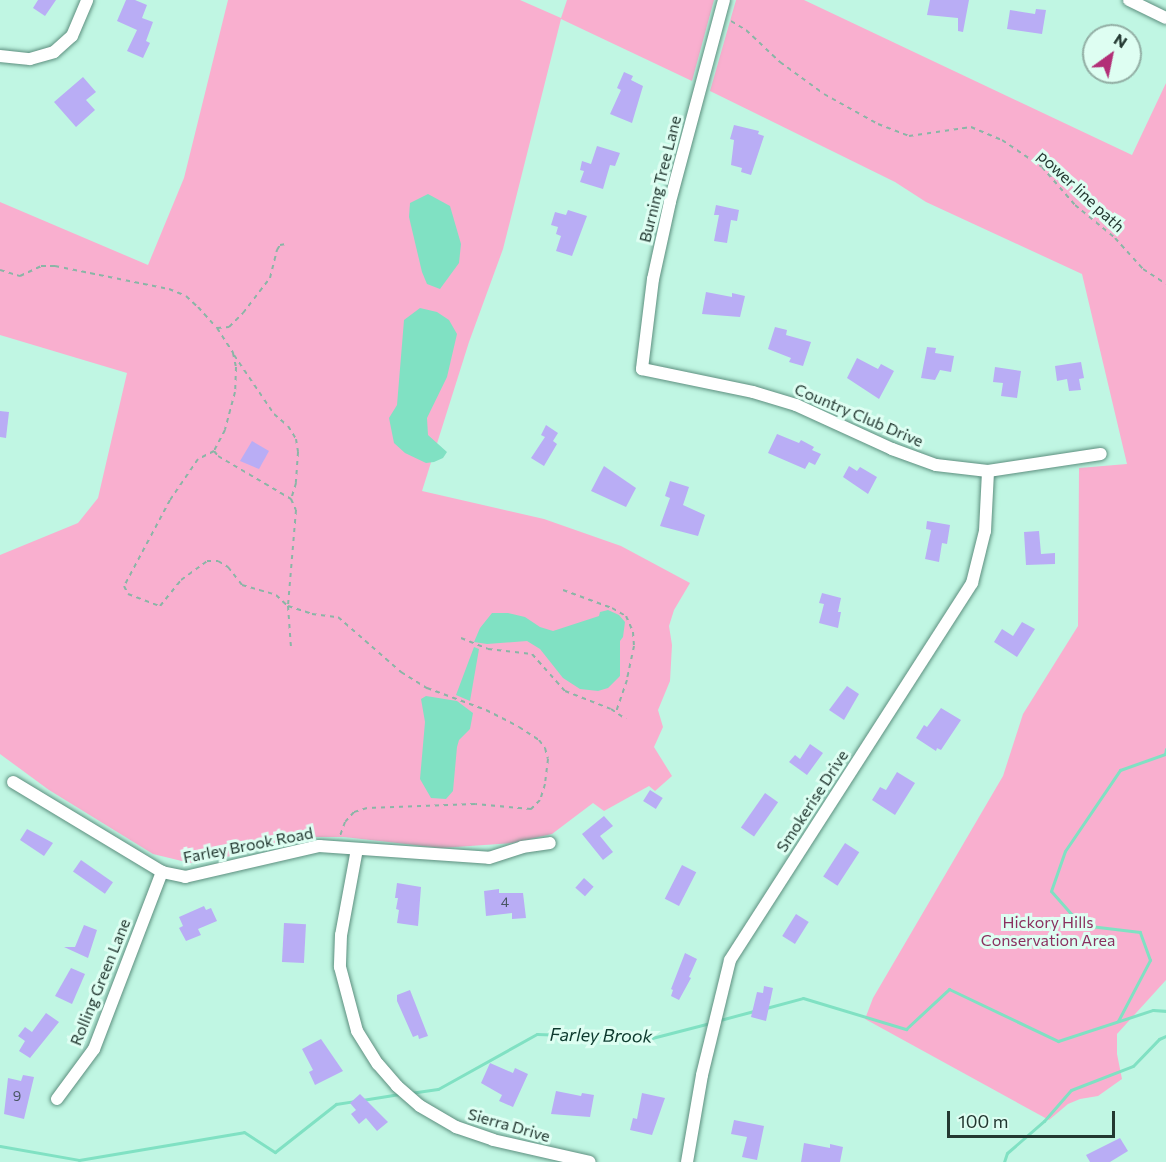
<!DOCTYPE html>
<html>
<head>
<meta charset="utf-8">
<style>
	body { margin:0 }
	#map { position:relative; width:1166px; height:1162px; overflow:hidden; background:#c0f6e3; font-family:Commissioner,sans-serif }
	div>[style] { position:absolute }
	.green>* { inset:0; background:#f9afcf }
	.water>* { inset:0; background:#80e1c3 }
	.stream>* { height:3px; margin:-1.5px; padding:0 1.5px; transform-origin:1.5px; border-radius:1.5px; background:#80e1c3 }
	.building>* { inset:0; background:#b9adf5; transform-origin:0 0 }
	.path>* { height:2px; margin-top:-1px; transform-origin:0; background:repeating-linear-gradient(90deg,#8ab5a6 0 4.5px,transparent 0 9px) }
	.roads { filter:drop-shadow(0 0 2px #5d8f7f) drop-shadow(0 0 2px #5d8f7f) }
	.minor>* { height:12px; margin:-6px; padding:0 6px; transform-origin:6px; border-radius:6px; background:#fff }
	span { translate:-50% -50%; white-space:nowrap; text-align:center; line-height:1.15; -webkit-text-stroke:6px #defef2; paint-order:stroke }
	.number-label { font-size:14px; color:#485562 }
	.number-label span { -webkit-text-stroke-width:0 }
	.street-label { font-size:16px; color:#233831 }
	.park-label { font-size:16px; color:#8a305f }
	.water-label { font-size:18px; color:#0c392d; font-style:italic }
	.north { position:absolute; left:1082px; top:24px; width:60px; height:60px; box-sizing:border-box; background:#defef2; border:2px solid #93afa5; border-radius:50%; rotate:33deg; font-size:16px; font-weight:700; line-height:24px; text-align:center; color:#233831 }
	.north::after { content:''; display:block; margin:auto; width:21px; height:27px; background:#b22f77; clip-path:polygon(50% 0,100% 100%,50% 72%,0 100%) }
	.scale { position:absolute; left:947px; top:1111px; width:168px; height:27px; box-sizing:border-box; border:3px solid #233831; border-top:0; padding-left:8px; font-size:18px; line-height:21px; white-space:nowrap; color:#233831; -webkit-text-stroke:4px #defef2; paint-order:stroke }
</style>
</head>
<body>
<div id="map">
	<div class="green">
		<div style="clip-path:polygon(228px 0,520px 0,561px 18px,567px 0,714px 0,692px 81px,561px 19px,503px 249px,469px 342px,422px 491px,544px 519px,621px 546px,690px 583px,674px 610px,669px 626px,672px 645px,670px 681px,658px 710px,663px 727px,654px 747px,672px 776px,655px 791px,649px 786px,604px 811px,593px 803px,552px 834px,512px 843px,441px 848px,344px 837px,315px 837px,204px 862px,190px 863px,153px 854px,49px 790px,0 754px,0 555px,78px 523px,98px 498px,127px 373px,0 335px,0 202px,148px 265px,184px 178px)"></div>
		<div style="clip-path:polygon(736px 0,804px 0,1132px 155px,1166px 83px,1166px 980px,1117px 1034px,1117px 1054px,1122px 1079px,1098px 1096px,1080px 1099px,1068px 1104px,1049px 1120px,865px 1019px,873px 998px,1003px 776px,1023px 714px,1078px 626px,1079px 468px,1127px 464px,1082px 274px,926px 202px,895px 182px,710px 91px)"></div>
	</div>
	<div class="water">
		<div style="clip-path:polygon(428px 194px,450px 206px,461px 244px,459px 263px,440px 289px,427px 284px,422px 272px,409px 217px,410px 203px)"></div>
		<div style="clip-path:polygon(420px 308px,437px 312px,449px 320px,457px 334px,447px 377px,427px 418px,428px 435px,447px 452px,443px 458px,434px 462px,426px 463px,405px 453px,394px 443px,389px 418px,397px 405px,404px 320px)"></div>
		<div style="clip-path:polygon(608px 610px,619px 615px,625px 622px,623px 637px,620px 641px,620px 676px,608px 688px,598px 691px,580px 689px,563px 678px,540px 649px,527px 641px,487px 644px,474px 642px,480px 628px,492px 613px,508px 613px,525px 617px,540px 627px,553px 631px,599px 616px,600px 612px)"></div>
		<div style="clip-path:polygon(474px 647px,479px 649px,470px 701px,456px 695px)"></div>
		<div style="clip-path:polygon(426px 696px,457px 701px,473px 713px,470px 729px,459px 740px,457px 747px,453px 791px,446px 799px,431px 798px,420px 779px,425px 722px,421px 699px)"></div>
	</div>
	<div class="stream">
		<div style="left:766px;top:1008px;width:38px;rotate:-15deg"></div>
		<div style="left:803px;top:998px;width:108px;rotate:16.8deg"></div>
		<div style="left:906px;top:1029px;width:59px;rotate:-42.9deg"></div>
		<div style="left:949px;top:989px;width:121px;rotate:25.5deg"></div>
		<div style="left:1058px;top:1041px;width:100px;rotate:-18.1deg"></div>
		<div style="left:1153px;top:1010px;width:13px;rotate:4deg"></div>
		<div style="left:720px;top:1020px;width:35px;rotate:-15deg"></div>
		<div style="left:1118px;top:1021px;width:69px;rotate:-62.3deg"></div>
		<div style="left:1150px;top:960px;width:30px;rotate:-110deg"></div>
		<div style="left:1140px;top:932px;width:59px;rotate:-173.2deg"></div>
		<div style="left:1081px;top:925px;width:45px;rotate:-131.4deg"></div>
		<div style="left:1051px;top:891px;width:42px;rotate:-70.7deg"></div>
		<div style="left:1065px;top:851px;width:98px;rotate:-55.8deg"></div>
		<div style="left:1120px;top:770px;width:48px;rotate:-19.6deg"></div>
		<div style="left:1165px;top:754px;width:5px;rotate:-79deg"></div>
		<div style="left:410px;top:1093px;width:28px;rotate:-8deg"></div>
		<div style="left:438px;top:1089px;width:113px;rotate:-29.1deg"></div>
		<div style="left:537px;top:1034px;width:115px;rotate:2deg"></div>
		<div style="left:652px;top:1038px;width:60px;rotate:-14.5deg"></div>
		<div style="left:362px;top:1100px;width:38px;rotate:-9deg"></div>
		<div style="left:0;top:1146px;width:80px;rotate:10deg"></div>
		<div style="left:79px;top:1160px;width:167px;rotate:-9.6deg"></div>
		<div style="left:244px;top:1132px;width:37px;rotate:33deg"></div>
		<div style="left:275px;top:1152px;width:78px;rotate:-38.2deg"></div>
		<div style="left:336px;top:1104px;width:20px;rotate:-9deg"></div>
		<div style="left:1004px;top:1162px;width:9px;rotate:-72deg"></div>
		<div style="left:1007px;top:1153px;width:49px;rotate:-40.9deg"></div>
		<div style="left:1044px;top:1121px;width:41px;rotate:-48.9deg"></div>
		<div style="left:1071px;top:1090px;width:66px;rotate:-21.2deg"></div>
		<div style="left:1133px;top:1066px;width:37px;rotate:-46deg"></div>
		<div style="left:1159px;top:1039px;width:8px;rotate:-23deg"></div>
	</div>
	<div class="building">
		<div style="clip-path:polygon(38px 0,56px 0,45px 16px,33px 8px)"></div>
		<div style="clip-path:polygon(126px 0,135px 0,147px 5px,142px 18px,153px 22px,146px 41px,150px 43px,143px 58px,127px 51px,137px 30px,117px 21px)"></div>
		<div style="clip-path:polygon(930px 0,969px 0,963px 32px,958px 31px,958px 18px,927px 15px)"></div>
		<div style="clip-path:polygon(1036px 9px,1046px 10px,1042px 34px,1007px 29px,1010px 10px,1035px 14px)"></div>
		<div style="clip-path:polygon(624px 72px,633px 76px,631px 80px,643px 86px,632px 123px,610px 114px,621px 90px,617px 88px)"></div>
		<div style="clip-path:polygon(83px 77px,96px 92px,86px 100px,95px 110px,76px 127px,54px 102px)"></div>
		<div style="clip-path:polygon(734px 125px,759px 131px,758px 134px,764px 136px,751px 175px,741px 172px,742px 168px,731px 165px,734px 140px,730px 139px)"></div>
		<div style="clip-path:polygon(597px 146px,620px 153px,615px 166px,610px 165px,603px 189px,580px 182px,584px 171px,580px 170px,582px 161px,591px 164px)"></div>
		<div style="clip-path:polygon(716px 205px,739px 210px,737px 221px,731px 220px,727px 243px,714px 241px,719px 215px,714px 215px)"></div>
		<div style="clip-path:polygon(568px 210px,587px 216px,572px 256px,556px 251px,561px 236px,556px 234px,558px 227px,551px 225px,555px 212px,566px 215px)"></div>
		<div style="clip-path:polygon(706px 292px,732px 297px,732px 293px,745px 296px,740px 317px,702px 314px)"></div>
		<div style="clip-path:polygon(775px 327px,787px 330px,786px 335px,811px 342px,803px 366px,789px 362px,791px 358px,768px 349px)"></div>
		<div style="clip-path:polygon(927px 347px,936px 348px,935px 353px,954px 356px,951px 372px,940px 370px,935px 380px,921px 378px)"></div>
		<div style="clip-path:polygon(857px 358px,878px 369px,881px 364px,894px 371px,879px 399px,847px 378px)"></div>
		<div style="clip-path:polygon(1081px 362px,1084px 378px,1079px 379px,1081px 390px,1069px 391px,1067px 379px,1057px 381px,1055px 366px)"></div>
		<div style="clip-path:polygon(995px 367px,1021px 371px,1017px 398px,1001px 396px,1003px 383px,993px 382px)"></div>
		<div style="clip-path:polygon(0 411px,9px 412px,6px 438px,0 437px)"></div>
		<div style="clip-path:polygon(546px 425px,558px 433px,553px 441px,557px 444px,544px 466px,531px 458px,545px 437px,541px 435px)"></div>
		<div style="clip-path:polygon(777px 434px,799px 443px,801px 440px,814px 447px,812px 450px,821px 454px,815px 465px,809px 462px,805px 469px,768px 453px)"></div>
		<div style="clip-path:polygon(252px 441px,269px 451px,259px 469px,240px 461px)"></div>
		<div style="clip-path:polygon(604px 466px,636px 488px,626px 507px,591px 491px)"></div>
		<div style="clip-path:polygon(849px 466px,857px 471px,860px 467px,877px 477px,868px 494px,843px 477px)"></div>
		<div style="clip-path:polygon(670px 481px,689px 487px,683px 505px,705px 515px,698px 536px,660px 526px,670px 498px,665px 496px)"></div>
		<div style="clip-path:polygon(927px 521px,950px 525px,947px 544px,942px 543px,939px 562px,925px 559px,931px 530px,926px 529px)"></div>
		<div style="clip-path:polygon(1039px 531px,1041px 554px,1055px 553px,1055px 564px,1026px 565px,1024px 532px)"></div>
		<div style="clip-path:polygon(822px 593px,841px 598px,838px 612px,841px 612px,838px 628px,819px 623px,824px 604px,819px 603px)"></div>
		<div style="clip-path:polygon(1022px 622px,1035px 629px,1017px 657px,994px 642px,1002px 629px,1013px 636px)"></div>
		<div style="clip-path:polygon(847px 686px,859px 694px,844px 720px,829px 710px)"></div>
		<div style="clip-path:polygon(941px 708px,961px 720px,941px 750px,937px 748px,936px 751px,916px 738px,924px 725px,927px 727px)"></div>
		<div style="clip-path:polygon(810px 744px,823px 753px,807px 775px,789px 762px,795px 755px,800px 759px)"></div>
		<div style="clip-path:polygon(897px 772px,915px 783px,895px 815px,872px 800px,880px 787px,886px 790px)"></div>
		<div style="left:650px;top:790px;width:15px;height:13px;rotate:32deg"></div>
		<div style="left:765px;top:793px;width:16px;height:42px;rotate:35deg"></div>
		<div style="clip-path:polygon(604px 816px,613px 826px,600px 836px,613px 852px,603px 860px,582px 834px)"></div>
		<div style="clip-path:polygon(27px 829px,53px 843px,44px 856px,20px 840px)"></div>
		<div style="left:845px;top:843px;width:17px;height:40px;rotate:33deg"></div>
		<div style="left:81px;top:860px;width:39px;height:14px;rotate:35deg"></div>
		<div style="left:682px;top:865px;width:16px;height:38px;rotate:27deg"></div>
		<div style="left:584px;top:878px;width:13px;height:13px;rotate:42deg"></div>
		<div style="clip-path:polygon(397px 883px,421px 887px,418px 926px,397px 923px,399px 910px,396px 909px,398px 898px,395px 898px)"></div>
		<div style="clip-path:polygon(499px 889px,499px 893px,523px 893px,526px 918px,512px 919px,512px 913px,486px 916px,484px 891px)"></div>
		<div style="clip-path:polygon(204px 906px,206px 910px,211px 908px,217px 921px,198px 929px,201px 935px,186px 941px,179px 928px,183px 926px,179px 917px)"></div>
		<div style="left:796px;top:914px;width:15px;height:26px;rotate:32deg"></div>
		<div style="left:284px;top:923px;width:22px;height:39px;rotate:3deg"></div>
		<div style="clip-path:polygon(84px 925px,97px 930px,88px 958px,64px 947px,75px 947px)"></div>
		<div style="clip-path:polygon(685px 953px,697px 959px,689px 977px,691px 978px,679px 1000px,671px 996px,673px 990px,671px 989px)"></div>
		<div style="clip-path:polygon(71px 968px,85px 974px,72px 1004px,55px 996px)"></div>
		<div style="clip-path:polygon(764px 986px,773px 988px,766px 1021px,751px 1017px,757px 992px,763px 993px)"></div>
		<div style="clip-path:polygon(410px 990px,428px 1036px,419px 1039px,418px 1035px,413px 1037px,397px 1001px,397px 995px)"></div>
		<div style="clip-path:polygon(46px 1013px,59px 1022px,30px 1058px,19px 1051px,25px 1041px,18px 1036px,25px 1027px,32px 1032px)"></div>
		<div style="clip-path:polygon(321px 1039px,343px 1071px,315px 1085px,309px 1072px,313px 1070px,302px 1049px)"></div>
		<div style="clip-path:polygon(490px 1063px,513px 1073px,515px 1068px,528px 1074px,513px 1107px,499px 1101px,502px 1095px,481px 1083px)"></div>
		<div style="clip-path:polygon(23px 1075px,34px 1077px,24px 1119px,4px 1114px,8px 1078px,21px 1081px)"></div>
		<div style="clip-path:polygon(556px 1091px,581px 1096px,582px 1093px,594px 1095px,590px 1117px,551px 1114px)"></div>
		<div style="clip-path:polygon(642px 1093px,665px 1098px,652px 1135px,630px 1130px,633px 1118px,637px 1119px)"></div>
		<div style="clip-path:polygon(360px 1094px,388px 1122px,377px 1131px,366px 1118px,359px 1124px,351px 1114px,356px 1110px,350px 1103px)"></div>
		<div style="clip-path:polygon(734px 1120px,764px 1126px,757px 1160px,742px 1157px,747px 1137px,731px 1134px)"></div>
		<div style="clip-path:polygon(1120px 1138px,1128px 1151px,1110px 1162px,1090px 1162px,1086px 1155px)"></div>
		<div style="clip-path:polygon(804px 1143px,830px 1148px,830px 1144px,843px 1147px,840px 1162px,801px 1162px)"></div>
	</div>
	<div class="path">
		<div style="left:731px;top:21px;width:17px;rotate:31deg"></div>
		<div style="left:746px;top:30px;width:47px;rotate:43.3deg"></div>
		<div style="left:780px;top:62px;width:54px;rotate:36deg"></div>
		<div style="left:824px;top:94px;width:62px;rotate:29.1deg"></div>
		<div style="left:878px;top:124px;width:33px;rotate:21deg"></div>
		<div style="left:909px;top:136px;width:63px;rotate:-8.3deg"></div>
		<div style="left:971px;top:127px;width:34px;rotate:23deg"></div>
		<div style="left:1002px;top:140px;width:48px;rotate:34deg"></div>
		<div style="left:1042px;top:167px;width:50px;rotate:49deg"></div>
		<div style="left:1075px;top:205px;width:52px;rotate:39.5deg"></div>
		<div style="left:1115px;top:238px;width:42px;rotate:47.9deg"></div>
		<div style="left:1143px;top:269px;width:27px;rotate:33deg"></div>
		<div style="left:0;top:270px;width:21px;rotate:17deg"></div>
		<div style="left:20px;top:276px;width:23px;rotate:-25deg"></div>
		<div style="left:41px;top:266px;width:14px"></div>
		<div style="left:55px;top:266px;width:116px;rotate:11.4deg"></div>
		<div style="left:169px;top:289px;width:18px;rotate:22deg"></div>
		<div style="left:186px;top:296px;width:16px;rotate:43deg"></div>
		<div style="left:198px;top:307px;width:28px;rotate:48deg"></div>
		<div style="left:217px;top:328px;width:30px;rotate:57deg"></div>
		<div style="left:233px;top:353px;width:14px;rotate:78deg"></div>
		<div style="left:236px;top:367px;width:25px;rotate:92deg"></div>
		<div style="left:235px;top:392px;width:39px;rotate:105deg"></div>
		<div style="left:225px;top:430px;width:24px;rotate:118deg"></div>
		<div style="left:214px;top:451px;width:18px;rotate:153deg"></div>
		<div style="left:198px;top:459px;width:50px;rotate:124.3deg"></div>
		<div style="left:170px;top:500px;width:98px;rotate:118.1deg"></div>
		<div style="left:124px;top:586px;width:9px;rotate:63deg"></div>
		<div style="left:128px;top:594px;width:34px;rotate:21deg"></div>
		<div style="left:160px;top:606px;width:33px;rotate:-51deg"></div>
		<div style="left:181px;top:580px;width:32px;rotate:-36deg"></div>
		<div style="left:207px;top:561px;width:11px"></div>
		<div style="left:218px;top:561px;width:12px;rotate:31deg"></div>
		<div style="left:228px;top:567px;width:23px;rotate:52deg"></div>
		<div style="left:242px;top:585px;width:35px;rotate:16deg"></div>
		<div style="left:276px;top:595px;width:16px;rotate:43deg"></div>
		<div style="left:288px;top:606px;width:25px;rotate:18deg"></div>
		<div style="left:312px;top:614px;width:26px;rotate:7deg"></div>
		<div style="left:338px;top:617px;width:84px;rotate:41.1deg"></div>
		<div style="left:401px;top:672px;width:31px;rotate:32deg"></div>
		<div style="left:427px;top:688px;width:63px;rotate:20.4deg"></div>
		<div style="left:486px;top:710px;width:37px;rotate:27deg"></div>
		<div style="left:519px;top:727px;width:24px;rotate:33deg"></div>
		<div style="left:539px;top:740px;width:10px;rotate:53deg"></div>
		<div style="left:545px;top:748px;width:11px;rotate:75deg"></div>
		<div style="left:548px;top:759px;width:25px;rotate:97deg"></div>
		<div style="left:545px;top:784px;width:17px;rotate:107deg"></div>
		<div style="left:540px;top:800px;width:13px;rotate:135deg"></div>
		<div style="left:531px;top:809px;width:56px;rotate:-174.9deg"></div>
		<div style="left:475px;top:804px;width:108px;rotate:177.9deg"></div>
		<div style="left:367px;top:808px;width:14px;rotate:163deg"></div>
		<div style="left:354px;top:812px;width:13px;rotate:132deg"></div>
		<div style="left:345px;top:822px;width:15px;rotate:110deg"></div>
		<div style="left:217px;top:328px;width:12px;rotate:-5deg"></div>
		<div style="left:229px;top:327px;width:20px;rotate:-45deg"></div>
		<div style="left:243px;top:313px;width:44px;rotate:-52.4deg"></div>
		<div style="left:270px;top:278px;width:29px;rotate:-76deg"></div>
		<div style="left:277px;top:250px;width:6px;rotate:-59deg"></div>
		<div style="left:280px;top:245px;width:6px;rotate:-9deg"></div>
		<div style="left:234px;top:355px;width:71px;rotate:55.9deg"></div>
		<div style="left:274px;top:414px;width:18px;rotate:41deg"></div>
		<div style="left:288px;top:426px;width:15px;rotate:58deg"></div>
		<div style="left:296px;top:439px;width:13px;rotate:81deg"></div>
		<div style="left:298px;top:452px;width:31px;rotate:94deg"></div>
		<div style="left:296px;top:483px;width:17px;rotate:107deg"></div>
		<div style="left:214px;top:451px;width:6px;rotate:51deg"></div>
		<div style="left:218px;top:456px;width:85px;rotate:30.5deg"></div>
		<div style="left:291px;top:499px;width:12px;rotate:66deg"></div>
		<div style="left:296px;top:510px;width:96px;rotate:94.8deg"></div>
		<div style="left:288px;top:606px;width:42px;rotate:85.9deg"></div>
		<div style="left:563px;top:590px;width:52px;rotate:20.2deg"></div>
		<div style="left:612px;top:608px;width:16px;rotate:30deg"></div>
		<div style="left:626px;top:616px;width:17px;rotate:66deg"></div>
		<div style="left:633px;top:632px;width:14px;rotate:86deg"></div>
		<div style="left:634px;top:646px;width:35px;rotate:102deg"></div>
		<div style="left:627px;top:680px;width:34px;rotate:109deg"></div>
		<div style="left:461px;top:638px;width:29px;rotate:22deg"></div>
		<div style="left:488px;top:649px;width:44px;rotate:6.5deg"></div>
		<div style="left:532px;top:654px;width:50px;rotate:48.3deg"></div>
		<div style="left:565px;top:691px;width:49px;rotate:21.4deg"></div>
		<div style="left:611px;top:709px;width:18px;rotate:34deg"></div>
	</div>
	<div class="roads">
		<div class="minor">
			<div style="left:724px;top:0;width:209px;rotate:105deg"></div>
			<div style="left:670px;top:202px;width:79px;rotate:102.4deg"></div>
			<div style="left:653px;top:279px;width:91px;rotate:97deg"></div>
			<div style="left:642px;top:369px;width:113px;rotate:11.7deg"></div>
			<div style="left:753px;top:392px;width:45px;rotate:16.8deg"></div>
			<div style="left:796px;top:405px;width:106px;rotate:24.6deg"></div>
			<div style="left:892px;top:449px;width:47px;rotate:20deg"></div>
			<div style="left:936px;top:465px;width:52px;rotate:6.6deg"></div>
			<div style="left:988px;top:471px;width:114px;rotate:-8.6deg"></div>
			<div style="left:1129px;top:0;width:41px;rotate:25.9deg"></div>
			<div style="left:0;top:56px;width:30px;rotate:6deg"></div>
			<div style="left:30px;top:59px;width:25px;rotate:-16deg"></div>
			<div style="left:54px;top:52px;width:24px;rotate:-42deg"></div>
			<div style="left:72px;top:36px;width:39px;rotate:-67deg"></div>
			<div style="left:13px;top:782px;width:174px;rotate:31.1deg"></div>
			<div style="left:162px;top:872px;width:24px;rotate:12deg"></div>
			<div style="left:185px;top:877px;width:138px;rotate:-13deg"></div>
			<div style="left:319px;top:846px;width:170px;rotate:4deg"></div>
			<div style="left:489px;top:858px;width:35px;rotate:-18deg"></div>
			<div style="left:522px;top:847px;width:28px;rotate:-8deg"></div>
			<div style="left:357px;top:849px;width:87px;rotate:100.5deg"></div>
			<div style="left:341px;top:935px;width:32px;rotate:92deg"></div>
			<div style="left:340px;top:967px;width:66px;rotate:75.1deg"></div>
			<div style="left:357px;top:1031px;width:39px;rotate:58deg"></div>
			<div style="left:378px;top:1064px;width:29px;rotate:49deg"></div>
			<div style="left:397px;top:1086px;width:30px;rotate:41deg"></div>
			<div style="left:420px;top:1106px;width:42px;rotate:30.3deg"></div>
			<div style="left:456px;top:1127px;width:39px;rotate:19deg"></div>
			<div style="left:493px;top:1140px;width:99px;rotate:12.8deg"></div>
			<div style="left:57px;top:1099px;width:62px;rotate:-53.5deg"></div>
			<div style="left:94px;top:1049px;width:190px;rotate:-69deg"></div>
			<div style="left:687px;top:1162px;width:88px;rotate:-80.2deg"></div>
			<div style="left:702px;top:1075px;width:118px;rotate:-76.3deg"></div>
			<div style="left:730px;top:960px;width:448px;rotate:-57.3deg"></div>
			<div style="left:972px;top:583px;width:54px;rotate:-76deg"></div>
			<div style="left:985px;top:531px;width:60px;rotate:-87.1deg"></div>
		</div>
	</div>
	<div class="number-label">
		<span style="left:505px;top:902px">4</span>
		<span style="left:17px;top:1096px">9</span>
	</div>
	<div class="street-label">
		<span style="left:660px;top:179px;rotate:-76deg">Burning Tree Lane</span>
		<span style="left:1081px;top:191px;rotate:43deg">power line path</span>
		<span style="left:859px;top:415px;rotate:23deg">Country Club Drive</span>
		<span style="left:812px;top:801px;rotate:-57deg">Smokerise Drive</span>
		<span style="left:248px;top:845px;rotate:-11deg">Farley Brook Road</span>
		<span style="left:100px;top:982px;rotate:-68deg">Rolling Green Lane</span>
		<span style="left:509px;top:1125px;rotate:16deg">Sierra Drive</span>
	</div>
	<div class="park-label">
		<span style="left:1048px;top:931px">Hickory Hills<br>Conservation Area</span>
	</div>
	<div class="water-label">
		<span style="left:601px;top:1035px;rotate:1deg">Farley Brook</span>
	</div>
	<div class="north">N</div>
	<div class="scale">100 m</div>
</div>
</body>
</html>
